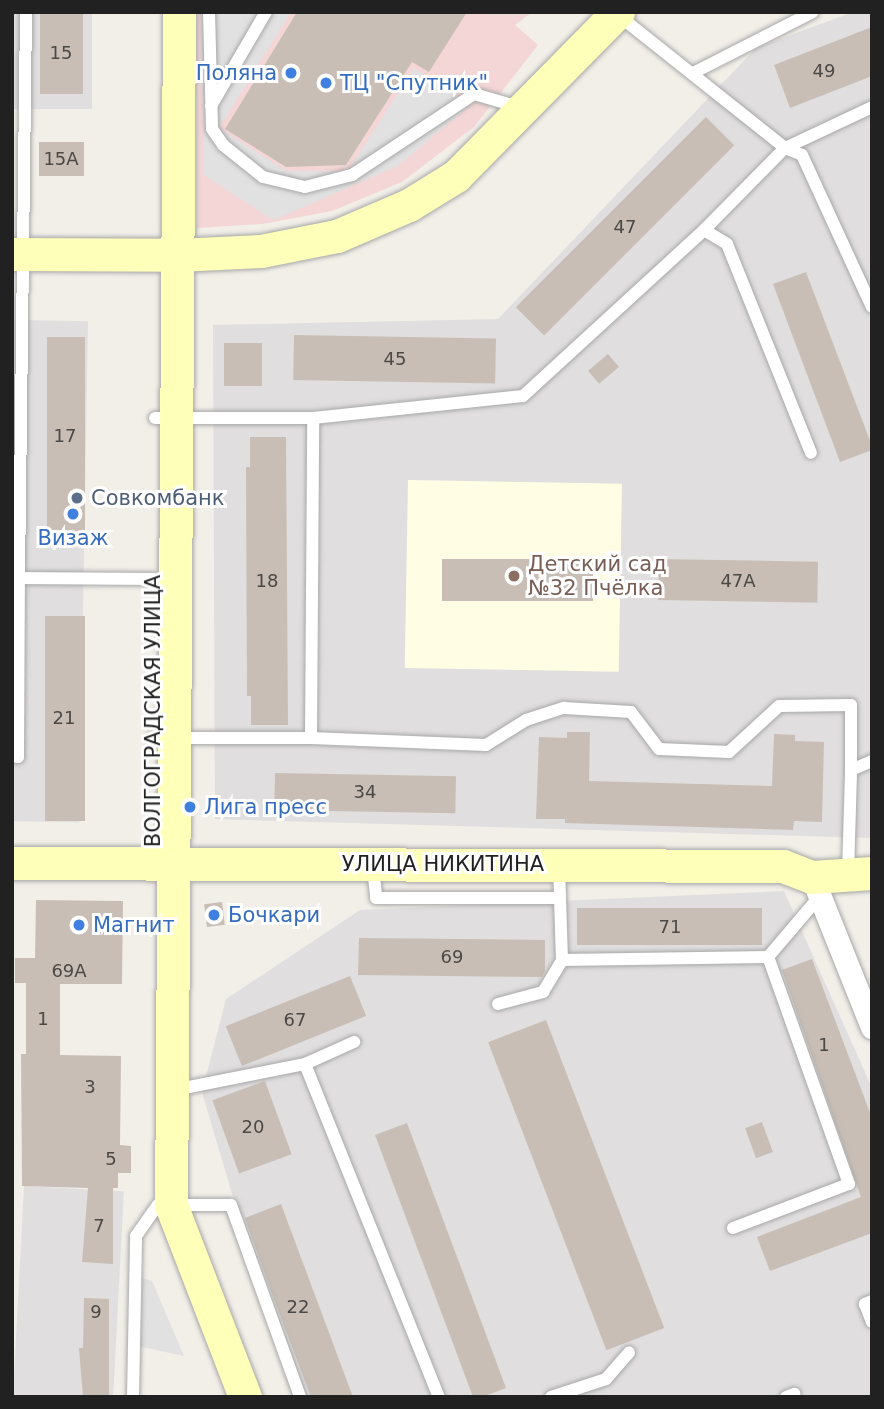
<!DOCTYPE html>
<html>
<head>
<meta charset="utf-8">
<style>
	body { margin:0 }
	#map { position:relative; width:884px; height:1409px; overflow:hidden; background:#f2eee8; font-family:"DejaVu Sans",sans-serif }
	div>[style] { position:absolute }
	.residential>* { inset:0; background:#e0dede; transform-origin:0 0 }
	.commercial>* { inset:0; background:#f4d6d6 }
	.education>* { inset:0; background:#fffee4; transform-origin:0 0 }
	.parking>* { inset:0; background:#e1e1e1 }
	.building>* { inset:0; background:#c8beb6; transform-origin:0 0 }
	.roads { filter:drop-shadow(0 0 2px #a8a8a8) drop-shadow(0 0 2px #a8a8a8) }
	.lane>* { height:12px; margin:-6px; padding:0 6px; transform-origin:6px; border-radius:6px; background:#fff }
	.street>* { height:23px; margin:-11.5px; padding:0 11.5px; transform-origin:11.5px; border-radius:11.5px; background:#fff }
	.secondary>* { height:33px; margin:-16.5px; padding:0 16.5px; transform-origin:16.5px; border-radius:16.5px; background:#feffb9 }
	.dots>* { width:19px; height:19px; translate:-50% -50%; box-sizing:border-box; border:4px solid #fff; border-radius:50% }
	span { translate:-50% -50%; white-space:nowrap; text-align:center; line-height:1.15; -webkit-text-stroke:6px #fff; paint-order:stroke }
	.number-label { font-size:18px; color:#4b4846 }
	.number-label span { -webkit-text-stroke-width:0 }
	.shop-label { font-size:21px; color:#366cbe }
	.right { translate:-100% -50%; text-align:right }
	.left { translate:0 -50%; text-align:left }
	.service-label { font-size:21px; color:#4e5e75 }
	.education-label { font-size:21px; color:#785e54 }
	.street-label { font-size:21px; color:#212121 }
	.frame { position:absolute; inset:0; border:14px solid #212121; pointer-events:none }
</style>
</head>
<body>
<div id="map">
	<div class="residential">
		<div style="left:12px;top:12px;width:80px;height:97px"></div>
		<div style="clip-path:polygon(853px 12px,872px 12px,872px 838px,215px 819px,213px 325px,498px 319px,756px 48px)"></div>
		<div style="left:12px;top:320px;width:76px;height:501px;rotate:1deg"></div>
		<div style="clip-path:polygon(784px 891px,872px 1088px,872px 1397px,292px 1397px,202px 1092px,226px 999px,360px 910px)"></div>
		<div style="left:24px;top:1186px;width:100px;height:211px;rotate:3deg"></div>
	</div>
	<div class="commercial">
		<div style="clip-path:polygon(197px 12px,532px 12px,515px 25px,538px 45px,474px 127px,402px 182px,332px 211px,262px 224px,197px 228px)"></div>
	</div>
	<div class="education">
		<div style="left:408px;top:480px;width:214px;height:188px;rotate:1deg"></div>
	</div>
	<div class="parking">
		<div style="clip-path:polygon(201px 12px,291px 12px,219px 128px,286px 171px,348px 171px,414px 68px,471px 105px,396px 167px,273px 220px,204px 175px)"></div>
		<div style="clip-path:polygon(140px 1277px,152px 1281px,184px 1356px,138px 1346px)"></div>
	</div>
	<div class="building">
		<div style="left:40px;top:12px;width:43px;height:82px"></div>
		<div style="clip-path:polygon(297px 12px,467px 12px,429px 72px,412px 62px,346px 165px,286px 167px,225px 129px)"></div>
		<div style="clip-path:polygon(872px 27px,872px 76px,790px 108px,774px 65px)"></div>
		<div style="left:706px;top:117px;width:40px;height:269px;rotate:45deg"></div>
		<div style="left:39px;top:142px;width:45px;height:34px"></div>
		<div style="clip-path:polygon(806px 272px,872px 446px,872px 450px,840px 462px,773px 284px)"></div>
		<div style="left:294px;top:335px;width:202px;height:45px;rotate:1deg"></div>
		<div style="left:47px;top:337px;width:38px;height:198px"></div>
		<div style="left:224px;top:343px;width:38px;height:43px"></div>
		<div style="left:608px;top:354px;width:17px;height:26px;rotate:50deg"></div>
		<div style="clip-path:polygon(250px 437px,286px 437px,288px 725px,251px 725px,251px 696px,247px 696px,246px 467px,250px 467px)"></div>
		<div style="left:442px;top:559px;width:151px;height:42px"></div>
		<div style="left:659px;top:559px;width:159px;height:41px;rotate:1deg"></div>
		<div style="left:45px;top:616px;width:40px;height:205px"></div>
		<div style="clip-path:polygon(567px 732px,590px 732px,589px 781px,772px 786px,774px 734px,795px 735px,795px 741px,824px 742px,822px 822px,794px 821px,793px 830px,565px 823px,565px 819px,536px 819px,539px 737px,567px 738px)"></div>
		<div style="left:275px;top:773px;width:181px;height:37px;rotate:1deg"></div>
		<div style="clip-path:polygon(36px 900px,123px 901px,122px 984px,60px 984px,60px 1055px,121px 1056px,120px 1145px,131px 1146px,131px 1173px,118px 1173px,118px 1188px,113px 1188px,113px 1264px,82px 1262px,88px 1188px,22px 1186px,21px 1054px,26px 1054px,26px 983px,15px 983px,15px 958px,35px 958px)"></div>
		<div style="left:222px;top:902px;width:23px;height:18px;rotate:83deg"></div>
		<div style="left:577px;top:908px;width:185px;height:37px"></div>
		<div style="clip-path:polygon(359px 938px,545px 940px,545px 971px,542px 977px,358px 975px)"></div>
		<div style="clip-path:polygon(812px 959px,872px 1118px,872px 1233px,770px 1271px,757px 1237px,861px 1197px,782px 970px)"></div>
		<div style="left:350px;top:976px;width:43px;height:134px;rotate:68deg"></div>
		<div style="left:546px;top:1020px;width:330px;height:62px;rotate:69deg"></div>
		<div style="left:265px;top:1081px;width:78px;height:56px;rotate:70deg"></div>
		<div style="left:762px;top:1122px;width:32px;height:18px;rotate:70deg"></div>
		<div style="clip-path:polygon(407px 1123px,506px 1388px,482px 1397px,473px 1397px,375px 1135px)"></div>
		<div style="clip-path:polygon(281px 1204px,353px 1397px,311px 1397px,274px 1299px,245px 1218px)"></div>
		<div style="clip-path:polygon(84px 1298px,109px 1299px,109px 1397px,83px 1397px,79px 1348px,83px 1348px)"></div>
	</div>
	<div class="roads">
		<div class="lane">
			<div style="left:26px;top:12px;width:566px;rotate:90.71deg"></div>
			<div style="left:19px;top:578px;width:134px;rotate:0.4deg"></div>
			<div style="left:209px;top:12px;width:117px;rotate:88.5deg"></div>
			<div style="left:212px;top:129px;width:19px;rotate:55deg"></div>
			<div style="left:223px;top:145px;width:51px;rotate:38.7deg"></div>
			<div style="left:263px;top:177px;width:43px;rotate:13.4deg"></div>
			<div style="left:305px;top:187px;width:49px;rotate:-14.3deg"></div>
			<div style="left:352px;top:175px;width:146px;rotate:-33.6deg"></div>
			<div style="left:474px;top:94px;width:47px;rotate:16.1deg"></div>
			<div style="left:618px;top:15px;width:213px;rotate:38.5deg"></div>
			<div style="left:785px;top:148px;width:18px;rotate:22deg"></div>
			<div style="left:802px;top:155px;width:167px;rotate:65.3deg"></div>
			<div style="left:695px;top:72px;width:132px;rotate:-27deg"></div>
			<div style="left:211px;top:106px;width:109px;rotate:-59.7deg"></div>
			<div style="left:704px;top:230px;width:27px;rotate:31deg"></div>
			<div style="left:727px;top:244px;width:225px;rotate:68.1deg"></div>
			<div style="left:155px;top:418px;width:158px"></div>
			<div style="left:313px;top:418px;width:211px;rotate:-6deg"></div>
			<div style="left:523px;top:396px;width:246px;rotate:-42.5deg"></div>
			<div style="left:704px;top:230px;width:115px;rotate:-45.4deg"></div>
			<div style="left:785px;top:148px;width:96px;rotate:-25.2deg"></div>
			<div style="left:153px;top:738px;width:158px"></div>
			<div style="left:311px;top:738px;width:320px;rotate:-89.6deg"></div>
			<div style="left:311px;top:738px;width:175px;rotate:2.3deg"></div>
			<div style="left:486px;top:745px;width:47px;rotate:-32deg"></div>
			<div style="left:526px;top:720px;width:40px;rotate:-18deg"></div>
			<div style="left:564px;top:708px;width:67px;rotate:3.4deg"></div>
			<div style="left:631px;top:712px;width:46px;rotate:52.9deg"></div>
			<div style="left:659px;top:749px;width:70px;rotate:2.5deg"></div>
			<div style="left:729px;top:752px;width:68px;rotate:-42.6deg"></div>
			<div style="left:779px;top:706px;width:72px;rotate:-0.8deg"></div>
			<div style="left:851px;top:705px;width:65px;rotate:90deg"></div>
			<div style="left:12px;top:756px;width:6px;rotate:9deg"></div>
			<div style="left:18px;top:757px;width:179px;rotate:-89.7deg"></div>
			<div style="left:559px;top:866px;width:94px;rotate:88.2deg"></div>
			<div style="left:562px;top:960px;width:206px;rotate:-0.8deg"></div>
			<div style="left:768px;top:957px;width:80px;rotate:-49.6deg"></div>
			<div style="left:373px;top:867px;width:31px;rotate:84deg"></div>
			<div style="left:376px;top:898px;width:181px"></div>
			<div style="left:848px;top:874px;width:104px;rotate:-88.3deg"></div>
			<div style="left:851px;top:770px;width:23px;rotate:-23deg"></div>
			<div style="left:498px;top:1004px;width:47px;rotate:-14.9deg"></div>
			<div style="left:543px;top:992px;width:37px;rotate:-59deg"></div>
			<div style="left:305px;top:1064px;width:359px;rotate:68.1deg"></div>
			<div style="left:174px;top:1090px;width:134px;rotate:-11.2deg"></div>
			<div style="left:305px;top:1064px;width:54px;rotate:-24.2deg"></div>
			<div style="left:173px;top:1205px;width:58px"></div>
			<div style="left:231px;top:1205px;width:204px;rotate:70.2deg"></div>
			<div style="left:733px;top:1228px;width:124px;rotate:-20.8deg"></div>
			<div style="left:849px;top:1184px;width:241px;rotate:-109.6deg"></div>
			<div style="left:872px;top:1301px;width:8px;rotate:157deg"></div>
			<div style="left:865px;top:1304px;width:19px;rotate:69deg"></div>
			<div style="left:133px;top:1397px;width:161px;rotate:-88.9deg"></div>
			<div style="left:136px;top:1236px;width:38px;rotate:-55deg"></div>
			<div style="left:551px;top:1397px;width:58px;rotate:-18.1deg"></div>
			<div style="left:606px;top:1379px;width:35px;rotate:-49deg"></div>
			<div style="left:786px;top:1397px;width:9px;rotate:-21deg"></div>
		</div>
		<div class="street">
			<div style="left:812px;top:877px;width:162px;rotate:68.2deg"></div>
		</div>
		<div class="secondary">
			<div style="left:179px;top:12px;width:1193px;rotate:90.38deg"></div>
			<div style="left:171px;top:1205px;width:206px;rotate:68.9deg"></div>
			<div style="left:12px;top:254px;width:165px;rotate:0.3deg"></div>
			<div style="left:177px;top:255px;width:84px;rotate:-2.7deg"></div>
			<div style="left:261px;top:251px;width:77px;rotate:-11.2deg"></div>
			<div style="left:337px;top:236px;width:78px;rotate:-23.3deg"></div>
			<div style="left:409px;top:205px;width:55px;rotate:-31.7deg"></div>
			<div style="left:456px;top:176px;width:231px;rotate:-45.4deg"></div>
			<div style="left:12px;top:863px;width:771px;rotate:0.22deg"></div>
			<div style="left:783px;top:866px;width:31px;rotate:21deg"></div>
			<div style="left:812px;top:877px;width:60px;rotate:-3.8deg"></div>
		</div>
	</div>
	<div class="dots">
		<div style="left:291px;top:73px;background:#3f7fe0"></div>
		<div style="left:326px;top:83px;background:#3f7fe0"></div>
		<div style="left:77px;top:498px;background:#5c6f8a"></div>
		<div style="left:73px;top:514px;background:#3f7fe0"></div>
		<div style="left:514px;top:576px;background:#8d6e63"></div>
		<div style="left:190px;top:807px;background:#3f7fe0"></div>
		<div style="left:214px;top:915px;background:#3f7fe0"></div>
		<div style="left:79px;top:925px;background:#3f7fe0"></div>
	</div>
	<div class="number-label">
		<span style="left:61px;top:53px">15</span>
		<span style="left:824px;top:71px">49</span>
		<span style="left:61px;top:159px">15А</span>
		<span style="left:625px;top:227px">47</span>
		<span style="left:395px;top:359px">45</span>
		<span style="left:65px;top:436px">17</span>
		<span style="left:267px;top:581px">18</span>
		<span style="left:738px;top:581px">47А</span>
		<span style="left:64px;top:718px">21</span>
		<span style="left:365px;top:792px">34</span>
		<span style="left:670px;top:927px">71</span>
		<span style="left:452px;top:957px">69</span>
		<span style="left:69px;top:971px">69А</span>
		<span style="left:43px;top:1019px">1</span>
		<span style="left:295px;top:1020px">67</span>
		<span style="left:824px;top:1045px">1</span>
		<span style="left:90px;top:1087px">3</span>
		<span style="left:253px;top:1127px">20</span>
		<span style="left:111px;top:1159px">5</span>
		<span style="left:99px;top:1226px">7</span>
		<span style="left:298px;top:1307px">22</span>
		<span style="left:96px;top:1312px">9</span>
	</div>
	<div class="shop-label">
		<span class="right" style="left:277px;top:73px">Поляна</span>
		<span class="left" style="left:340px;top:83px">ТЦ "Спутник"</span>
		<span style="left:73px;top:538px">Визаж</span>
		<span class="left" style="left:204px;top:807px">Лига пресс</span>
		<span class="left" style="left:228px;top:915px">Бочкари</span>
		<span class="left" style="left:93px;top:925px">Магнит</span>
	</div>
	<div class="service-label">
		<span class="left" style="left:91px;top:498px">Совкомбанк</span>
	</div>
	<div class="education-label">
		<span class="left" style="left:528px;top:576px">Детский сад<br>№32 Пчёлка</span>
	</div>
	<div class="street-label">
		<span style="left:153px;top:711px;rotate:-90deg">ВОЛГОГРАДСКАЯ УЛИЦА</span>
		<span style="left:443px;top:864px">УЛИЦА НИКИТИНА</span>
	</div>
	<div class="frame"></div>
</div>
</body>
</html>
